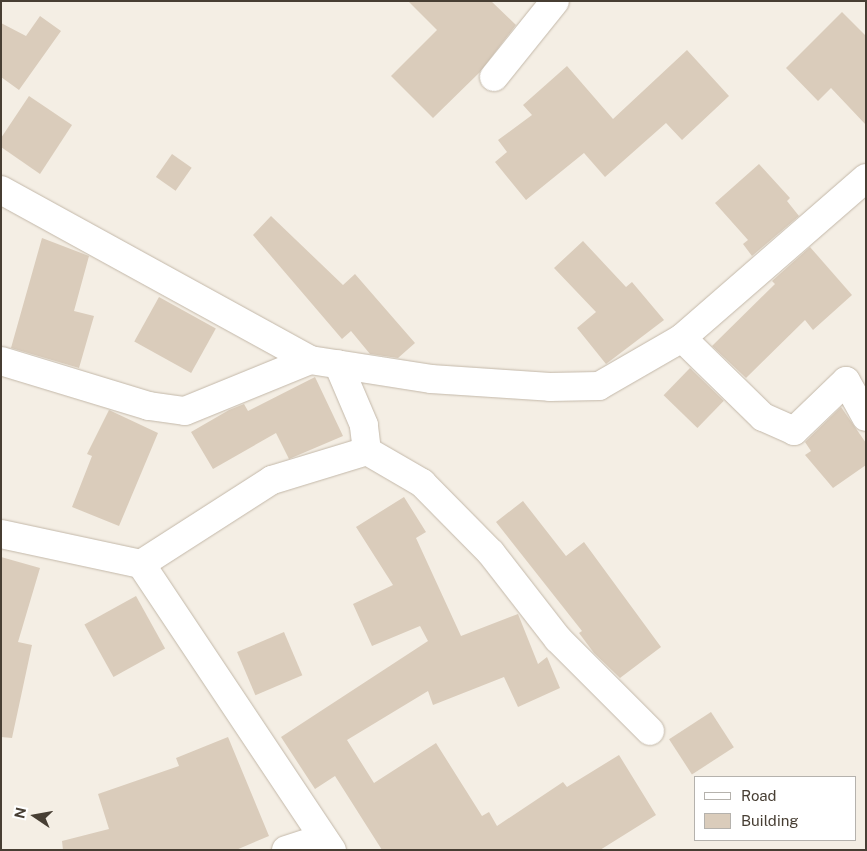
<!DOCTYPE html>
<html>
<head>
<meta charset="utf-8">
<style>
	body { margin:0 }
	#map { position:relative; width:867px; height:851px; overflow:hidden; background:#f4eee4; font-family:"Public Sans",sans-serif }
	div>[style] { position:absolute }
	.building>* { inset:0; background:#daccbb; transform-origin:0 0 }
	.roads { filter:drop-shadow(0 0 1px #c3b8a9) drop-shadow(0 0 1px #c3b8a9) }
	.minor>* { height:28px; margin:-14px; padding:0 14px; transform-origin:14px; border-radius:14px; background:#fff }
	span { translate:-50% -50%; white-space:nowrap; text-align:center; line-height:1.15; -webkit-text-stroke:4.5px #fff; paint-order:stroke }
	.frame { position:absolute; inset:0; border:2px solid #473e33; pointer-events:none }
	.legend { position:absolute; left:694px; top:776px; width:162px; height:65px; box-sizing:border-box; background:#fff; border:1px solid #b5b2ad; margin:0; padding:6px 9px; list-style:none; font-size:15px; color:#473e33 }
	.legend li { display:flex; align-items:center; gap:10px; height:25px }
	.legend b { width:25px; border:1px solid #b5b2ad }
	.north { position:absolute; left:10px; top:791px; width:50px; height:50px; -webkit-text-stroke:4px #fff; paint-order:stroke; rotate:282deg; font-size:14px; font-weight:700; line-height:20px; text-align:center; color:#473e33 }
	.north::after { content:''; display:block; margin:auto; width:18px; height:22px; background:#473e33; clip-path:polygon(50% 0,100% 100%,50% 72%,0 100%) }
</style>
</head>
<body>
<div id="map">
	<div class="building">
		<div style="clip-path:polygon(408px 1px,491px 1px,516px 25px,480px 72px,433px 118px,391px 76px,437px 30px)"></div>
		<div style="clip-path:polygon(842px 12px,866px 36px,866px 125px,831px 88px,818px 101px,786px 68px)"></div>
		<div style="clip-path:polygon(40px 16px,61px 31px,19px 90px,1px 77px,1px 23px,26px 36px)"></div>
		<div style="clip-path:polygon(687px 50px,729px 96px,682px 140px,666px 123px,605px 177px,584px 153px,526px 200px,495px 162px,507px 152px,498px 140px,532px 115px,523px 105px,567px 66px,613px 119px)"></div>
		<div style="clip-path:polygon(29px 96px,72px 125px,40px 174px,1px 147px,1px 138px)"></div>
		<div style="left:172px;top:154px;width:24px;height:28px;rotate:35deg"></div>
		<div style="clip-path:polygon(759px 164px,790px 198px,787px 201px,799px 216px,752px 256px,743px 244px,748px 240px,715px 203px)"></div>
		<div style="clip-path:polygon(271px 216px,343px 285px,355px 274px,415px 343px,398px 358px,370px 354px,351px 331px,342px 339px,253px 235px)"></div>
		<div style="clip-path:polygon(42px 238px,89px 256px,74px 311px,94px 316px,79px 368px,11px 348px)"></div>
		<div style="clip-path:polygon(583px 241px,626px 287px,632px 282px,664px 320px,606px 364px,577px 328px,596px 312px,554px 268px)"></div>
		<div style="clip-path:polygon(810px 247px,852px 295px,813px 330px,805px 320px,746px 378px,712px 346px,775px 284px,772px 281px)"></div>
		<div style="left:159px;top:297px;width:65px;height:51px;rotate:29deg"></div>
		<div style="left:690px;top:368px;width:47px;height:38px;rotate:44deg"></div>
		<div style="clip-path:polygon(315px 377px,343px 436px,289px 459px,276px 433px,213px 469px,191px 432px,229px 410px,244px 404px,248px 411px)"></div>
		<div style="clip-path:polygon(841px 407px,866px 443px,866px 465px,833px 488px,805px 455px,811px 451px,805px 442px)"></div>
		<div style="clip-path:polygon(109px 410px,158px 433px,119px 526px,72px 507px,92px 456px,87px 454px)"></div>
		<div style="clip-path:polygon(404px 497px,426px 532px,416px 538px,461px 636px,518px 614px,538px 664px,547px 657px,560px 688px,518px 707px,504px 677px,433px 705px,428px 691px,347px 740px,374px 783px,436px 743px,482px 816px,489px 812px,497px 826px,563px 782px,567px 787px,619px 755px,656px 815px,600px 850px,382px 850px,335px 776px,315px 789px,281px 737px,428px 641px,420px 626px,372px 646px,353px 604px,393px 585px,356px 527px)"></div>
		<div style="clip-path:polygon(523px 501px,566px 556px,584px 542px,661px 647px,620px 678px,594px 653px,579px 633px,582px 631px,496px 522px)"></div>
		<div style="clip-path:polygon(1px 557px,40px 568px,18px 642px,32px 645px,12px 738px,1px 737px)"></div>
		<div style="left:136px;top:596px;width:60px;height:59px;rotate:61deg"></div>
		<div style="left:284px;top:632px;width:47px;height:51px;rotate:67deg"></div>
		<div style="left:711px;top:712px;width:42px;height:50px;rotate:57deg"></div>
		<div style="clip-path:polygon(228px 737px,269px 836px,236px 850px,63px 850px,62px 841px,109px 829px,98px 794px,179px 766px,176px 758px)"></div>
	</div>
	<div class="roads">
		<div class="minor">
			<div style="left:494px;top:77px;width:97px;rotate:-51.2deg"></div>
			<div style="left:1px;top:190px;width:353px;rotate:28.8deg"></div>
			<div style="left:310px;top:360px;width:122px;rotate:8.9deg"></div>
			<div style="left:431px;top:379px;width:119px;rotate:3.8deg"></div>
			<div style="left:550px;top:387px;width:49px;rotate:-1.2deg"></div>
			<div style="left:599px;top:386px;width:96px;rotate:-30deg"></div>
			<div style="left:682px;top:338px;width:244px;rotate:-41deg"></div>
			<div style="left:682px;top:338px;width:113px;rotate:44.3deg"></div>
			<div style="left:763px;top:417px;width:34px;rotate:24deg"></div>
			<div style="left:794px;top:431px;width:72px;rotate:-43.9deg"></div>
			<div style="left:846px;top:381px;width:41px;rotate:60.9deg"></div>
			<div style="left:1px;top:361px;width:155px;rotate:16.9deg"></div>
			<div style="left:149px;top:406px;width:36px;rotate:8deg"></div>
			<div style="left:185px;top:411px;width:135px;rotate:-22.2deg"></div>
			<div style="left:367px;top:451px;width:64px;rotate:30.2deg"></div>
			<div style="left:422px;top:483px;width:98px;rotate:45.4deg"></div>
			<div style="left:491px;top:553px;width:109px;rotate:52.1deg"></div>
			<div style="left:558px;top:639px;width:130px;rotate:45deg"></div>
			<div style="left:1px;top:534px;width:143px;rotate:12.1deg"></div>
			<div style="left:141px;top:564px;width:156px;rotate:-32.7deg"></div>
			<div style="left:272px;top:480px;width:99px;rotate:-17deg"></div>
			<div style="left:367px;top:451px;width:26px;rotate:-97deg"></div>
			<div style="left:364px;top:425px;width:66px;rotate:-113.1deg"></div>
			<div style="left:141px;top:564px;width:344px;rotate:56.3deg"></div>
			<div style="left:286px;top:850px;width:38px;rotate:-18deg"></div>
		</div>
	</div>
	<div class="frame"></div>
	<ul class="legend">
	<li><b style="height:6px;background:#fff"></b>Road</li>
	<li><b style="height:14px;background:#daccbb"></b>Building</li>
	</ul>
	<div class="north">N</div>
</div>
</body>
</html>
